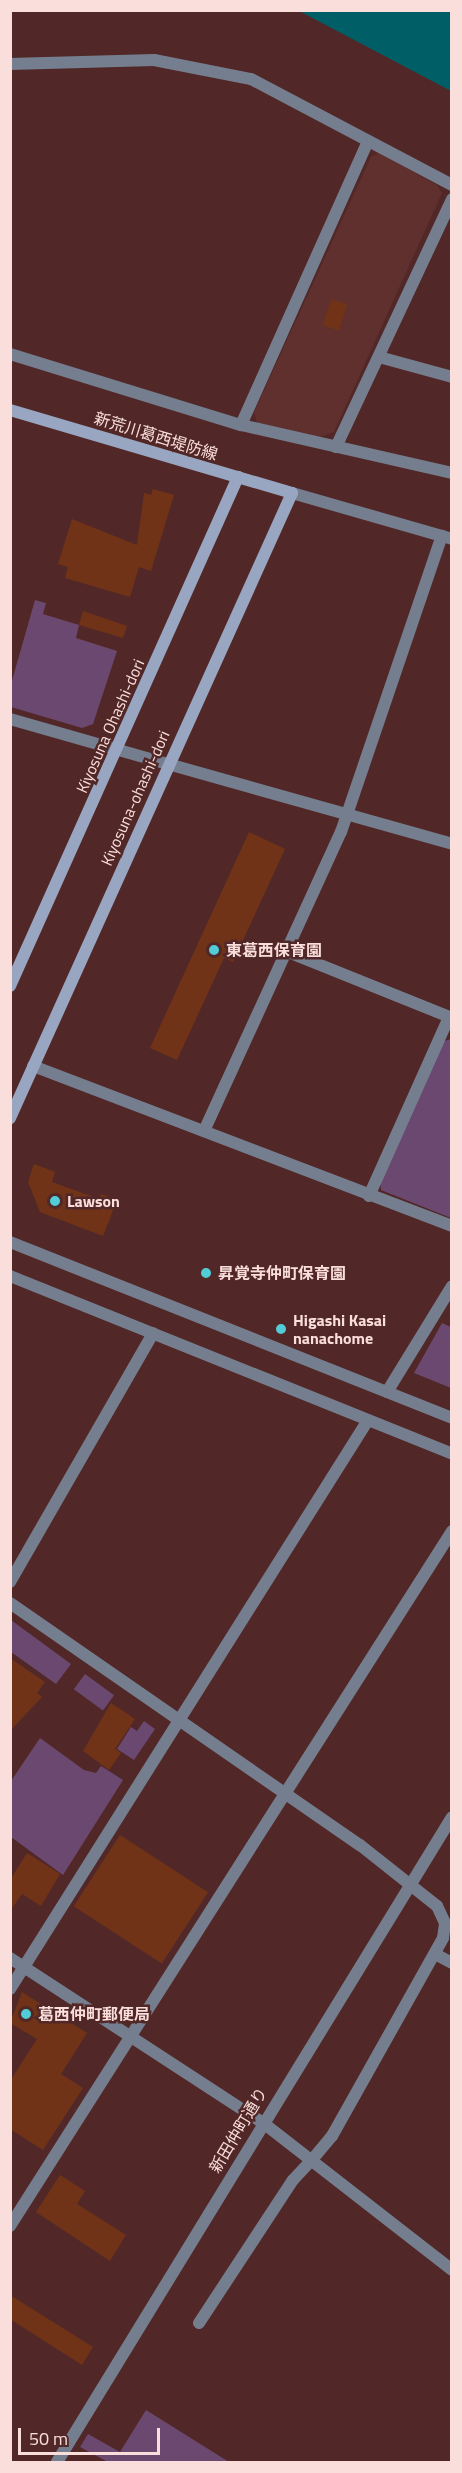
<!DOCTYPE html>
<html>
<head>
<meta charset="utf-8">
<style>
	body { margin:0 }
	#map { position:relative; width:462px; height:2473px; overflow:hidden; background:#512827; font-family:"Titillium Web","Noto Sans JP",sans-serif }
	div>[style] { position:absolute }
	.built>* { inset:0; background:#5f302e }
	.green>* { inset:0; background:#6b486f; transform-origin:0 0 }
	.water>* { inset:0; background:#005f66 }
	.building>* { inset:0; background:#703318; transform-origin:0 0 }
	.minor>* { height:12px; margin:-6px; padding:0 6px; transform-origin:6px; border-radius:6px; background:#757e8f }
	.tertiary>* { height:12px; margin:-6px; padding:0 6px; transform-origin:6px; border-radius:6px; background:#757e8f }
	.secondary>* { height:12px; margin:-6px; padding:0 6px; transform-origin:6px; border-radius:6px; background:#99a6c1 }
	.dots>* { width:16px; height:16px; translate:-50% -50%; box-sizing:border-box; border:3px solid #512827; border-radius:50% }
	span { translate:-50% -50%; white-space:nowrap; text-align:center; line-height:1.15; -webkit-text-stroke:5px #512827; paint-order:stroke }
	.street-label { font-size:16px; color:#fadedc }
	.poi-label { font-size:16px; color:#fadedc; font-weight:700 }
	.left { translate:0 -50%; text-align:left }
	.frame { position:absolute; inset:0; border:12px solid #fadedc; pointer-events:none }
	.scale { position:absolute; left:18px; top:2428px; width:142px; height:27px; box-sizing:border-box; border:3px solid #fadedc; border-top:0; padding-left:8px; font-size:18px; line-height:21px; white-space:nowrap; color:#fadedc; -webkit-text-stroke:4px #512827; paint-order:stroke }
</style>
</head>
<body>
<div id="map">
	<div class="built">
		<div style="clip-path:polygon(379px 153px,437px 185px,442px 193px,334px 432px,320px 437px,257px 423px,254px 412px,371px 157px)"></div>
	</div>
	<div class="green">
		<div style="clip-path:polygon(35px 600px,46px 603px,43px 614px,79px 625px,76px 638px,117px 651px,93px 724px,82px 728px,11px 707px,11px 684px)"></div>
		<div style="clip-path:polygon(451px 1039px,451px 1218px,381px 1190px,380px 1178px,441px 1042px)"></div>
		<div style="clip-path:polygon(442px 1323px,451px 1327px,451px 1388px,414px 1373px)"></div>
		<div style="clip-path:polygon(11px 1620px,71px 1664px,56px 1684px,11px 1652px)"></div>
		<div style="left:85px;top:1674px;width:36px;height:19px;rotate:36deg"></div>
		<div style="clip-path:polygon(144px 1721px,155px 1729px,134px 1760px,117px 1749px,131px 1727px,137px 1731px)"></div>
		<div style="clip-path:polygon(40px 1738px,84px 1770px,96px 1773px,101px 1766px,123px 1780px,63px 1875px,11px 1837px,11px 1781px)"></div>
		<div style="clip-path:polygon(146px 2410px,229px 2462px,108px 2462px,80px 2447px,88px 2434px,120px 2452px)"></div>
	</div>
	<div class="water">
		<div style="clip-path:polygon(297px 11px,451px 11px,451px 91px,303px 13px)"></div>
	</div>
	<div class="building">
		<div style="left:331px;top:299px;width:17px;height:28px;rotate:17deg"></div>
		<div style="clip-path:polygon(153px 489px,174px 495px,151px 571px,139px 567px,130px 597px,65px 578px,68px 567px,58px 564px,72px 519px,137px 545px,144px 493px,151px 495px)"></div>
		<div style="clip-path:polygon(83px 611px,127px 626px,123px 638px,79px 625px)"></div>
		<div style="clip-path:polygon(249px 832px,285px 849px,233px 962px,224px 958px,177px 1060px,150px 1048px)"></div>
		<div style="clip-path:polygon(34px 1164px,55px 1172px,52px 1182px,99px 1199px,101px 1194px,117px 1200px,103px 1236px,40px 1212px,28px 1182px)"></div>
		<div style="clip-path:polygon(10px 1658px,45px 1682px,37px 1693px,42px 1697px,10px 1731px)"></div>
		<div style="clip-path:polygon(111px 1703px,135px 1719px,115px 1749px,121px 1753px,109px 1770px,83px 1751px)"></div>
		<div style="left:120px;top:1835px;width:105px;height:85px;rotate:33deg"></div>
		<div style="clip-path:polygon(27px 1853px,60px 1874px,41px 1906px,22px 1894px,10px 1911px,10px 1880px)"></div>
		<div style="clip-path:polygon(22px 1992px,87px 2033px,61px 2074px,83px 2088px,43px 2150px,10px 2129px,10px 2081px,37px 2039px,10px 2023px)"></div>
		<div style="clip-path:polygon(60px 2175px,85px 2191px,77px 2204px,126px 2235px,110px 2261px,36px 2212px)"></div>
		<div style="clip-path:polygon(10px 2295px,93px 2347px,82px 2365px,10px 2319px)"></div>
	</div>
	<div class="minor">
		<div style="left:10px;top:64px;width:144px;rotate:-1.6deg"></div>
		<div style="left:154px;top:60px;width:99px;rotate:11.1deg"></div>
		<div style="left:251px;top:79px;width:227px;rotate:27.8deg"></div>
		<div style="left:10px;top:354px;width:242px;rotate:17.1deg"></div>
		<div style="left:241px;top:425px;width:216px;rotate:12.8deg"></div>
		<div style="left:379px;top:357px;width:76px;rotate:15.3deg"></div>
		<div style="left:241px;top:425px;width:311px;rotate:-65.9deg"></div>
		<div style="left:336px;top:447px;width:274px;rotate:-64.9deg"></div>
		<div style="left:168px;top:764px;width:295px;rotate:15.7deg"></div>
		<div style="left:288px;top:952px;width:177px;rotate:21.9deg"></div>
		<div style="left:33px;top:1066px;width:449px;rotate:20.9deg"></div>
		<div style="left:204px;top:1131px;width:329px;rotate:-65.4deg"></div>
		<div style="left:341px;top:832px;width:313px;rotate:-71.2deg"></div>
		<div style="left:369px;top:1196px;width:196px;rotate:-65.9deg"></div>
		<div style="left:387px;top:1392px;width:124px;rotate:-58.5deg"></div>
		<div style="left:10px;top:1582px;width:287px;rotate:-60.1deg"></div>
		<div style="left:10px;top:1603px;width:426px;rotate:34.7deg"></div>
		<div style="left:437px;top:1955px;width:17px;rotate:28deg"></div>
		<div style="left:10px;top:1958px;width:301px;rotate:33.1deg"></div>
		<div style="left:10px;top:2226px;width:824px;rotate:-57.54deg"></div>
		<div style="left:199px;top:2323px;width:171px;rotate:-56.7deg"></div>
		<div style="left:293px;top:2180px;width:26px;rotate:-47deg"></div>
	</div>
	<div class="tertiary">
		<div style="left:292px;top:493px;width:166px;rotate:16deg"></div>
		<div style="left:10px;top:719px;width:164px;rotate:15.9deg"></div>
		<div style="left:10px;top:1242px;width:476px;rotate:21.7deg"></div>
		<div style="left:10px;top:1276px;width:476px;rotate:21.9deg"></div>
		<div style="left:10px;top:1989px;width:672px;rotate:-57.82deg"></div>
		<div style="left:262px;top:2122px;width:241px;rotate:37.9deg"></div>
		<div style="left:311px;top:2161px;width:33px;rotate:-50deg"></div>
		<div style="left:332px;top:2136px;width:227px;rotate:-60.7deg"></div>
		<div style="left:443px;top:1938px;width:15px;rotate:-82deg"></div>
		<div style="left:445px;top:1923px;width:19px;rotate:-115deg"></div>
		<div style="left:437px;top:1906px;width:98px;rotate:-141.6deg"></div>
		<div style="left:57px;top:2462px;width:756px;rotate:-58.52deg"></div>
	</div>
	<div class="secondary">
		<div style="left:10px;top:410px;width:294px;rotate:16.4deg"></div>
		<div style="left:292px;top:493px;width:686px;rotate:114.28deg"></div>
		<div style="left:10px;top:986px;width:558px;rotate:-65.87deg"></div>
	</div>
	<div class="dots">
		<div style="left:214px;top:950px;background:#52ccd6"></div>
		<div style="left:55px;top:1201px;background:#52ccd6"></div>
		<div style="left:206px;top:1273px;background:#52ccd6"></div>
		<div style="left:281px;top:1329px;background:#52ccd6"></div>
		<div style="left:26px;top:2014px;background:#52ccd6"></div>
	</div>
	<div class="street-label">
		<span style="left:156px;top:436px;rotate:17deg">新荒川葛西堤防線</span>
		<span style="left:110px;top:726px;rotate:-66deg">Kiyosuna Ohashi-dori</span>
		<span style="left:135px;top:798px;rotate:-66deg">Kiyosuna-ohashi-dori</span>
		<span style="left:238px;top:2130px;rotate:-59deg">新田仲町通り</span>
	</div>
	<div class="poi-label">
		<span class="left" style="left:226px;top:950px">東葛西保育園</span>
		<span class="left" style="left:67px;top:1201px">Lawson</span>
		<span class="left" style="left:218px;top:1273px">昇覚寺仲町保育園</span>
		<span class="left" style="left:293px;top:1329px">Higashi Kasai<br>nanachome</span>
		<span class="left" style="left:38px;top:2014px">葛西仲町郵便局</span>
	</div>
	<div class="frame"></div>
	<div class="scale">50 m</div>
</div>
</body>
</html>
